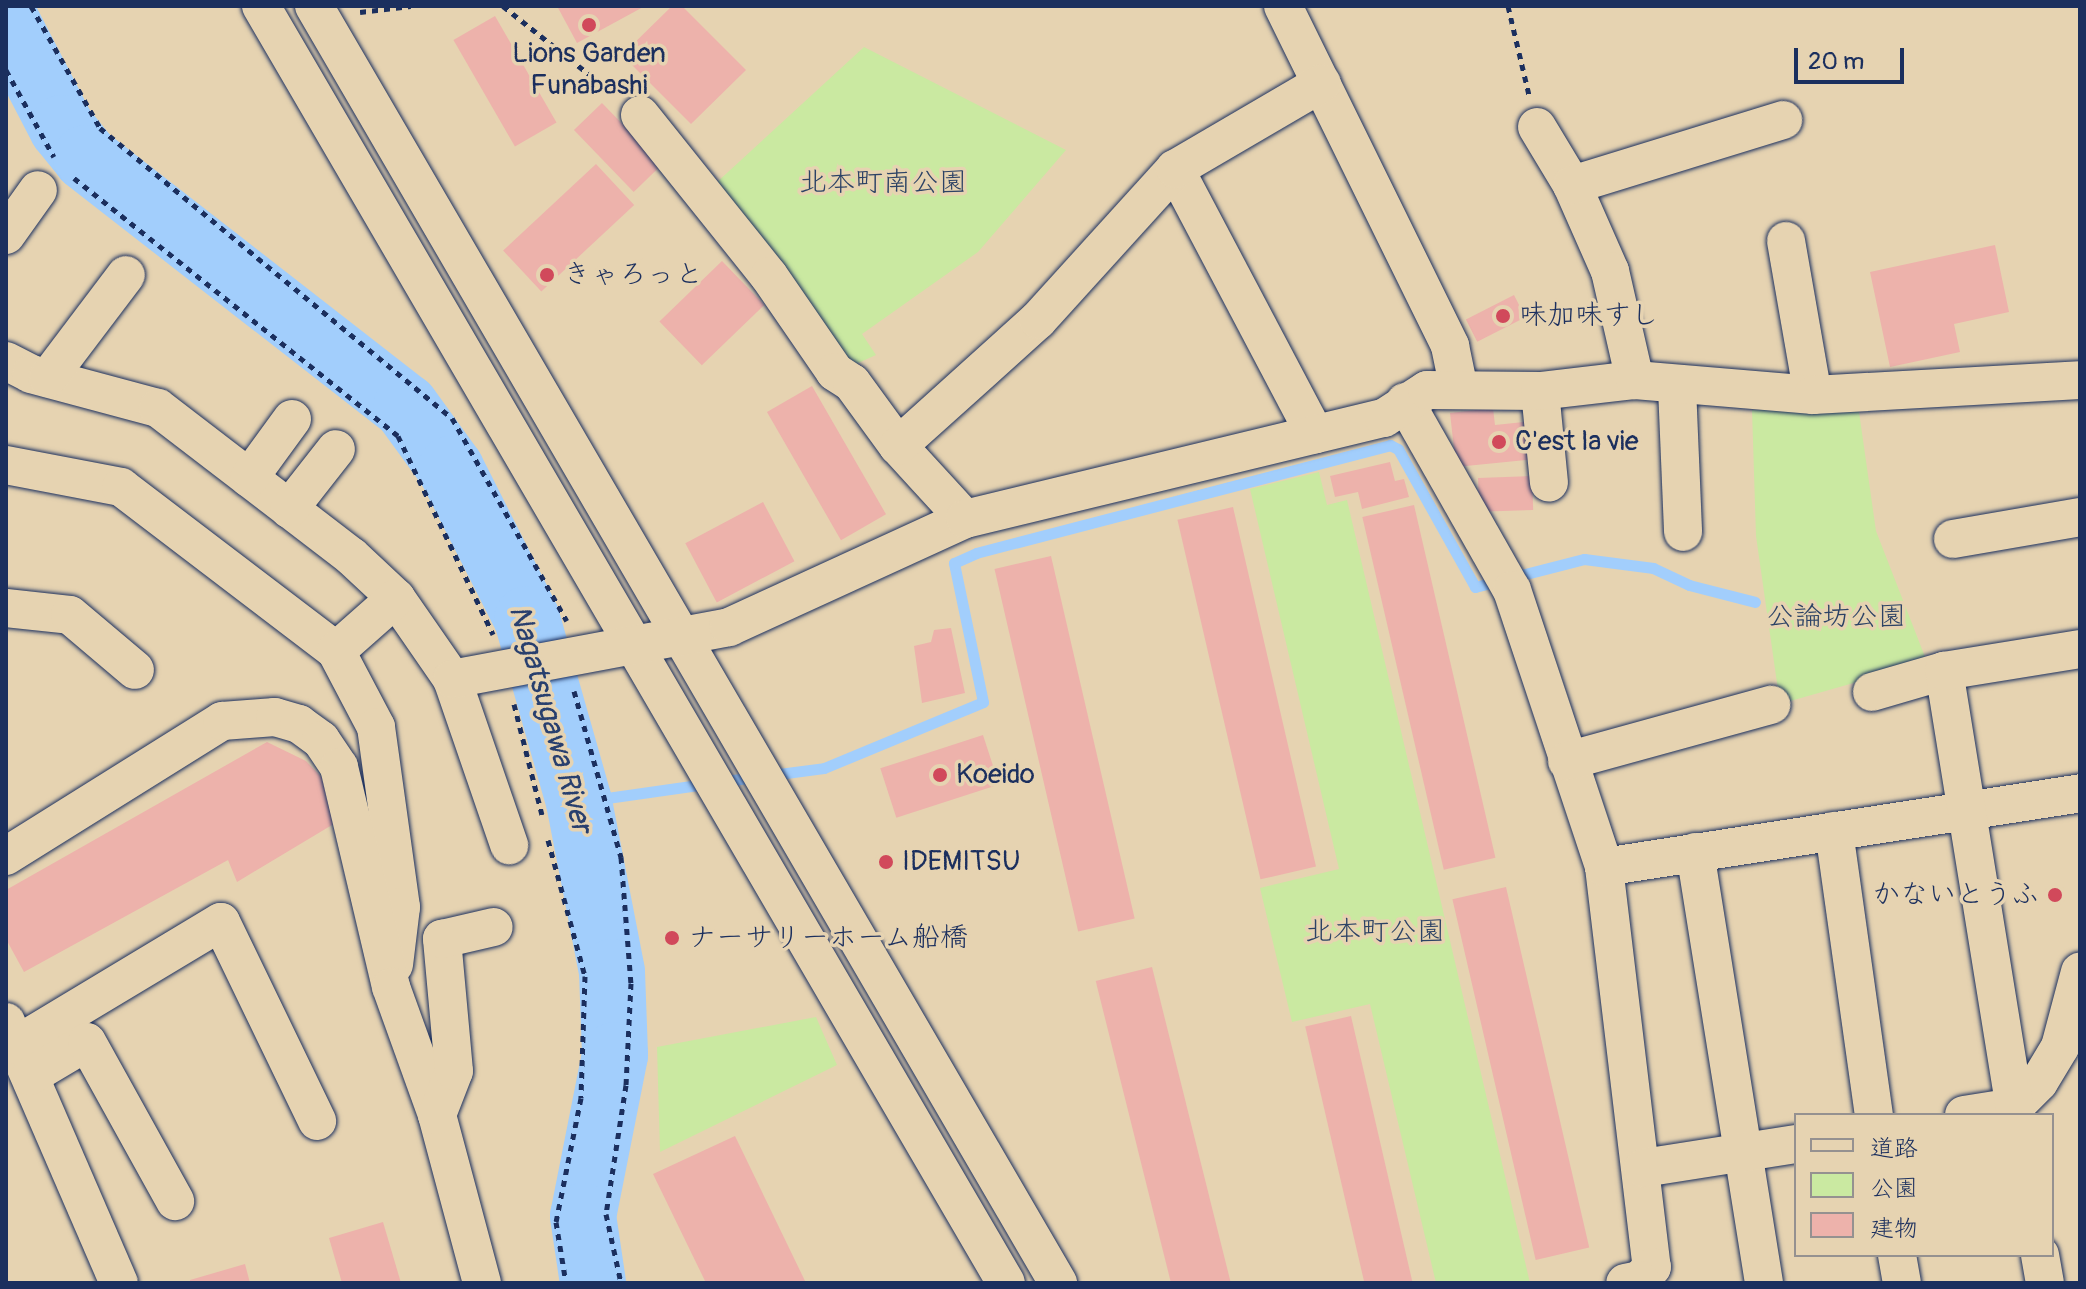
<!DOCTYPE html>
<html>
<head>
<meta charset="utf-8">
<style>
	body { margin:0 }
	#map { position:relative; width:2086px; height:1289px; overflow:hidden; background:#e6d3b1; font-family:Pangolin,"Klee One",sans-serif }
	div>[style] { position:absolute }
	.green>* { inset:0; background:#cae9a1 }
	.stream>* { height:11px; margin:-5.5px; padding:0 5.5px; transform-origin:5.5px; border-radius:5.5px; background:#a2cefc }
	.river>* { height:66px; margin:-33px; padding:0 33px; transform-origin:33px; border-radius:33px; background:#a2cefc }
	.building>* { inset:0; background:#edb2ab; transform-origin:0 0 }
	.path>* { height:5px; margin-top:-2.5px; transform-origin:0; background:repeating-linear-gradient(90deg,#1b2f5e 0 6px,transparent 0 12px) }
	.roads { filter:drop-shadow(0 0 2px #1b2f5e) drop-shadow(0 0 2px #1b2f5e) }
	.minor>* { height:38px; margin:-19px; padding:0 19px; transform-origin:19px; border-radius:19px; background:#e6d3b1 }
	.dots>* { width:22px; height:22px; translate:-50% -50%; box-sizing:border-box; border:4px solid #e6d3b1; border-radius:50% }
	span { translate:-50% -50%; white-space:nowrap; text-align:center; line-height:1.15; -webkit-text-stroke:7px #e6d3b1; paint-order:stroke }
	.poi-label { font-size:28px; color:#1b2f5e }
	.left { translate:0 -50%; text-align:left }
	.right { translate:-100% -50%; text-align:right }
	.park-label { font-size:28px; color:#2c4265 }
	.water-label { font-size:30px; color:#283f6e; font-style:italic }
	.frame { position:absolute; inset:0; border:8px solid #1b2f5e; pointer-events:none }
	.legend { position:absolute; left:1794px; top:1113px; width:260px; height:144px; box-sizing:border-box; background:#e6d3b1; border:2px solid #959190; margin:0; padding:10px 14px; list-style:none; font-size:24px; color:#1b2f5e }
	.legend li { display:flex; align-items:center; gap:16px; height:40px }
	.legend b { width:40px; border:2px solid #959190 }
	.scale { position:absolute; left:1794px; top:48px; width:110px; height:36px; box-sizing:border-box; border:4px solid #1b2f5e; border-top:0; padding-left:10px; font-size:24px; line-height:28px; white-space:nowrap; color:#1b2f5e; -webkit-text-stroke:6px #e6d3b1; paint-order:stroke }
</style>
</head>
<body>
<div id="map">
	<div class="green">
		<div style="clip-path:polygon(864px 47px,1066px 150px,978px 252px,862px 334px,876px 355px,847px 368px,716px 183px)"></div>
		<div style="clip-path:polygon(1858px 405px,1876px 531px,1927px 662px,1780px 704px,1756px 536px,1752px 410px)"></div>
		<div style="clip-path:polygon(1319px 472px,1327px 505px,1347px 500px,1530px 1283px,1436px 1283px,1370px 1004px,1292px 1022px,1260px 888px,1339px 869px,1250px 489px)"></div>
		<div style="clip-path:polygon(816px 1017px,837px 1065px,660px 1152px,657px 1047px)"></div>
	</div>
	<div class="stream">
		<div style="left:771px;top:775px;width:53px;rotate:-7.5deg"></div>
		<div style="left:824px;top:768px;width:172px;rotate:-22.5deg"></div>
		<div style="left:983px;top:702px;width:142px;rotate:-101.8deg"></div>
		<div style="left:954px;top:563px;width:24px;rotate:-24deg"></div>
		<div style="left:976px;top:553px;width:428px;rotate:-14.6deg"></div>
		<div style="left:1390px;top:445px;width:9px;rotate:27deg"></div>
		<div style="left:1398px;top:449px;width:158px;rotate:60.8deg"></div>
		<div style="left:1475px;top:587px;width:113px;rotate:-14.4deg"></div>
		<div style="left:1584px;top:559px;width:70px;rotate:7.4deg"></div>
		<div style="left:1653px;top:568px;width:40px;rotate:25deg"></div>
		<div style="left:1689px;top:585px;width:68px;rotate:14.4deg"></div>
		<div style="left:579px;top:802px;width:177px;rotate:-8.1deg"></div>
	</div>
	<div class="river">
		<div style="left:6px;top:20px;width:122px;rotate:62.6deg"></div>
		<div style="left:62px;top:128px;width:38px;rotate:51deg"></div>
		<div style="left:86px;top:158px;width:405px;rotate:37.9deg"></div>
		<div style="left:406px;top:407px;width:77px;rotate:54deg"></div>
		<div style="left:451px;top:469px;width:168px;rotate:63.1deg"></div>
		<div style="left:527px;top:619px;width:190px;rotate:74.1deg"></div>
		<div style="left:579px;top:802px;width:173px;rotate:79deg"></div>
		<div style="left:612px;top:972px;width:83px;rotate:87.9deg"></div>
		<div style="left:615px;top:1055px;width:164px;rotate:101.2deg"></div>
		<div style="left:583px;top:1216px;width:68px;rotate:81.5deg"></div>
	</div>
	<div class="building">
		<div style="clip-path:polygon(557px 6px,645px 6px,577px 43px)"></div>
		<div style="clip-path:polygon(672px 6px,682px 6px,746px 70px,691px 124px,622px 55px)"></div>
		<div style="left:495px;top:16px;width:123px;height:48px;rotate:60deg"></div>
		<div style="left:602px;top:103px;width:86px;height:39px;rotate:46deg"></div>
		<div style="left:596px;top:164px;width:56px;height:127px;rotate:47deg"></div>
		<div style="clip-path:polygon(1995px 245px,2009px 312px,1954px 324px,1960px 352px,1890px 367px,1870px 272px)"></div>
		<div style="left:722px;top:261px;width:61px;height:87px;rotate:46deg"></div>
		<div style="left:1514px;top:295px;width:25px;height:54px;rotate:63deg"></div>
		<div style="left:812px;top:386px;width:148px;height:52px;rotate:60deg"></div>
		<div style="clip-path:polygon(1493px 408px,1495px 425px,1533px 421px,1537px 459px,1456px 467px,1450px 413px)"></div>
		<div style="clip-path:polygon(1390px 462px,1395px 481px,1404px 479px,1409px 497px,1362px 509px,1358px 492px,1335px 497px,1330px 476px)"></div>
		<div style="left:1532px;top:476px;width:34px;height:54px;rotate:88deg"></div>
		<div style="left:763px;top:502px;width:67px;height:88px;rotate:62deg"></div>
		<div style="left:1414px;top:505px;width:362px;height:53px;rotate:77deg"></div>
		<div style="left:1233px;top:507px;width:369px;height:57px;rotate:77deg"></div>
		<div style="left:1051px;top:556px;width:372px;height:58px;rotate:77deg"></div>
		<div style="clip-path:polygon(951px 628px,965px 693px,922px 703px,914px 646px,931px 642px,934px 630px)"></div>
		<div style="left:983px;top:735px;width:52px;height:108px;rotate:72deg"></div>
		<div style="clip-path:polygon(267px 742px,306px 761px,327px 783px,342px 819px,237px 882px,228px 860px,24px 972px,6px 939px,6px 890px)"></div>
		<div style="left:1506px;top:887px;width:370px;height:55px;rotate:77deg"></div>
		<div style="left:1152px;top:967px;width:325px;height:58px;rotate:76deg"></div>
		<div style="left:1351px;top:1016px;width:275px;height:47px;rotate:77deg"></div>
		<div style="clip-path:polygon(735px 1136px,806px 1283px,706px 1283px,653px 1174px)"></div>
		<div style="clip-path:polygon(383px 1222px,401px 1283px,342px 1283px,329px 1238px)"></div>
		<div style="clip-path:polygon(245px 1264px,250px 1283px,190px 1283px,190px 1280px)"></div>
	</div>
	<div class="path">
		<div style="left:31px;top:6px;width:140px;rotate:60.5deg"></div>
		<div style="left:100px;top:128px;width:456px;rotate:39.5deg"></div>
		<div style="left:452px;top:418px;width:233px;rotate:60.5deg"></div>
		<div style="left:503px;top:6px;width:142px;rotate:38.4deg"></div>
		<div style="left:1508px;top:6px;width:91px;rotate:76.7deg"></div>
		<div style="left:360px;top:12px;width:51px;rotate:-6.7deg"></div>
		<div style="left:6px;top:70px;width:99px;rotate:61.1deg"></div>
		<div style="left:74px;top:178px;width:414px;rotate:38.5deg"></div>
		<div style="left:398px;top:436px;width:220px;rotate:64.4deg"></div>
		<div style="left:574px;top:691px;width:173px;rotate:74.2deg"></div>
		<div style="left:621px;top:857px;width:126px;rotate:85.5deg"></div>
		<div style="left:631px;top:983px;width:102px;rotate:92.8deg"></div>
		<div style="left:626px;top:1085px;width:131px;rotate:98.8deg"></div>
		<div style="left:606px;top:1214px;width:71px;rotate:77.7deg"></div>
		<div style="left:514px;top:704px;width:114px;rotate:75.8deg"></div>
		<div style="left:548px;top:840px;width:141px;rotate:74.8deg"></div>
		<div style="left:585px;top:976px;width:122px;rotate:91.9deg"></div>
		<div style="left:581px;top:1098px;width:126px;rotate:101.4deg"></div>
		<div style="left:556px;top:1222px;width:62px;rotate:80.7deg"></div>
	</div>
	<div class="roads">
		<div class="minor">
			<div style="left:261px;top:6px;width:1478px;rotate:59.74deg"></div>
			<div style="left:314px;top:6px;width:1478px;rotate:59.77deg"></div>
			<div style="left:1283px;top:6px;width:379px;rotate:63.8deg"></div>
			<div style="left:1450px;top:346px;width:44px;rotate:78.2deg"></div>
			<div style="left:640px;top:115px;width:206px;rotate:51.3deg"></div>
			<div style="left:769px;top:276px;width:116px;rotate:55.5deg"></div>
			<div style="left:835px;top:372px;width:20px;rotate:33deg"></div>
			<div style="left:852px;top:383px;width:78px;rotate:53.9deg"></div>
			<div style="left:1537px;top:127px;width:68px;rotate:58.9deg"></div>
			<div style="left:1572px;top:185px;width:94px;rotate:66.2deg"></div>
			<div style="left:1610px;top:271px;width:112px;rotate:77.1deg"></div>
			<div style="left:1175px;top:169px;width:300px;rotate:62.2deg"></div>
			<div style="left:1572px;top:185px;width:221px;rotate:-17.1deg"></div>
			<div style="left:6px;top:235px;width:55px;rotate:-54.6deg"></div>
			<div style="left:1786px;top:241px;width:156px;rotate:80.1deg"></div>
			<div style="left:6px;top:361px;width:28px;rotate:27deg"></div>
			<div style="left:31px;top:374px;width:131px;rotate:15deg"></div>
			<div style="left:158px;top:408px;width:243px;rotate:37.5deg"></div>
			<div style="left:351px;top:556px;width:62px;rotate:43deg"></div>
			<div style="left:396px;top:598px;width:98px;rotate:55.3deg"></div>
			<div style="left:452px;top:679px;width:176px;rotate:71deg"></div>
			<div style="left:48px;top:378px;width:129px;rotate:-52.9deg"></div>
			<div style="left:1677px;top:387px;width:145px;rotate:87.6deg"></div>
			<div style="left:1540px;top:391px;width:92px;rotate:84.4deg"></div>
			<div style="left:1405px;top:402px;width:216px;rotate:60.4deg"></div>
			<div style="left:1512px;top:590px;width:292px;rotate:71.6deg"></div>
			<div style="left:1604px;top:867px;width:403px;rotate:83.2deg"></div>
			<div style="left:1652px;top:1267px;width:18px;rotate:133deg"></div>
			<div style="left:1640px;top:1280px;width:15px;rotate:169deg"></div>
			<div style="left:6px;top:465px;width:117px;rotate:10.8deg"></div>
			<div style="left:121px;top:487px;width:270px;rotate:37.3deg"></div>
			<div style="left:336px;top:651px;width:86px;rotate:62.2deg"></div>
			<div style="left:376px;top:727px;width:182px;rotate:82.1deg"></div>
			<div style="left:401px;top:907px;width:58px;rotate:96.9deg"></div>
			<div style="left:249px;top:478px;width:73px;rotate:-53.9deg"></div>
			<div style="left:289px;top:509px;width:76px;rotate:-51.9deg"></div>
			<div style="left:965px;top:519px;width:99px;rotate:-132.5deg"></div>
			<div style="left:898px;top:446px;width:188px;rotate:-42deg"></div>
			<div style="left:1038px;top:320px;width:204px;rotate:-47.8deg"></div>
			<div style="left:1175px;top:169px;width:170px;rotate:-30.3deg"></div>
			<div style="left:1953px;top:539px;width:129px;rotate:-9.8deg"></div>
			<div style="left:6px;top:608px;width:64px;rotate:6.2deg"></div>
			<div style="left:70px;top:615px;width:85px;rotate:40.2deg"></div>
			<div style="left:336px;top:651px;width:80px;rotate:-41.5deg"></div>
			<div style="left:452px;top:679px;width:282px;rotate:-10.6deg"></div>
			<div style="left:729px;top:627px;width:260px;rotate:-24.6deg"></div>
			<div style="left:965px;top:519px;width:431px;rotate:-13.6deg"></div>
			<div style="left:1384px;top:418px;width:51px;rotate:-33.1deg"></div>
			<div style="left:1427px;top:390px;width:113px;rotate:0.5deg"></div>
			<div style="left:1540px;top:391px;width:96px;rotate:-6.6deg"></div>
			<div style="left:1635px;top:380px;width:179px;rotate:4.8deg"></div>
			<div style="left:1813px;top:395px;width:267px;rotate:-3.2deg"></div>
			<div style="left:1872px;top:692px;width:75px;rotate:-16.3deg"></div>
			<div style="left:1567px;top:761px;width:212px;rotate:-15.4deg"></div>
			<div style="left:1834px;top:831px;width:287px;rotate:82deg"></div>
			<div style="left:1695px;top:852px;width:436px;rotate:80.9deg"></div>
			<div style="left:6px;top:856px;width:255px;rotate:-32deg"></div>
			<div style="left:222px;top:721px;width:53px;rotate:-4.3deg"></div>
			<div style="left:275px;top:717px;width:25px;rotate:16deg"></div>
			<div style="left:299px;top:724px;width:27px;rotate:36deg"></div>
			<div style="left:321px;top:740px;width:32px;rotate:56deg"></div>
			<div style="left:339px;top:767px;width:226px;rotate:76.7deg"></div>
			<div style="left:391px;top:987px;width:136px;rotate:70.2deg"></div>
			<div style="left:437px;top:1115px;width:174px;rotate:75deg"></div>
			<div style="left:1604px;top:867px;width:482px;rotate:-8.8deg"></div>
			<div style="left:6px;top:1022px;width:284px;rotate:66.6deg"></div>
			<div style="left:16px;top:1045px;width:239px;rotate:-31deg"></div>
			<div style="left:221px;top:922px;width:221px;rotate:64.2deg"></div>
			<div style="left:30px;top:1076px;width:66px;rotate:-30.8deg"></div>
			<div style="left:87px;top:1042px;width:182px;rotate:61deg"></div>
			<div style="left:437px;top:1115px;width:47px;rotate:-68.9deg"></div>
			<div style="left:454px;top:1071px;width:133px;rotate:-95.2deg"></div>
			<div style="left:442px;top:939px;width:53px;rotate:-13deg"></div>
			<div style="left:1964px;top:1115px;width:51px;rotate:-9.1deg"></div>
			<div style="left:2014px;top:1107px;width:35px;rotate:-45deg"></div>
			<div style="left:2039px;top:1082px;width:41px;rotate:-59deg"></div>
			<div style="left:2060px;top:1047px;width:78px;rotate:-75.1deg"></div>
			<div style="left:2016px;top:1115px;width:450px;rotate:-99.2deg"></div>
			<div style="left:1944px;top:671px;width:138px;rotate:-9.2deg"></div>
			<div style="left:1643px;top:1168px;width:155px;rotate:-8.9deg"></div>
			<div style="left:1897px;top:1255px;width:28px;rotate:80deg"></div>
			<div style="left:2040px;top:1255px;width:28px;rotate:80deg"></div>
		</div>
	</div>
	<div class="dots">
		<div style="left:589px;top:25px;background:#d1495b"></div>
		<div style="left:547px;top:275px;background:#d1495b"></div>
		<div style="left:1503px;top:316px;background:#d1495b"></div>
		<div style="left:1499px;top:442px;background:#d1495b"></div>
		<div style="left:940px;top:775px;background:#d1495b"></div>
		<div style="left:886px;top:862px;background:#d1495b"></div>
		<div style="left:2055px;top:895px;background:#d1495b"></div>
		<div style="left:672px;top:938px;background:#d1495b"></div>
	</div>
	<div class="poi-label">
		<span style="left:589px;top:70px">Lions Garden<br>Funabashi</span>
		<span class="left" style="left:563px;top:275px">きゃろっと</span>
		<span class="left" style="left:1519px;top:316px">味加味すし</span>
		<span class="left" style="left:1515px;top:442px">C'est la vie</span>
		<span class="left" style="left:956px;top:775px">Koeido</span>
		<span class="left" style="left:902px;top:862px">IDEMITSU</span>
		<span class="right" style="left:2039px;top:895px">かないとうふ</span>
		<span class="left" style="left:688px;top:938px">ナーサリーホーム船橋</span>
	</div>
	<div class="park-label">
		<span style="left:883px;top:183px">北本町南公園</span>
		<span style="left:1836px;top:617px">公論坊公園</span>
		<span style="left:1375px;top:932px">北本町公園</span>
	</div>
	<div class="water-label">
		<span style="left:550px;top:719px;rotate:74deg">Nagatsugawa River</span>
	</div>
	<div class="frame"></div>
	<ul class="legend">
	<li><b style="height:10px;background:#e6d3b1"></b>道路</li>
	<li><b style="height:22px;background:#cae9a1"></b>公園</li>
	<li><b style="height:22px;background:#edb2ab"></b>建物</li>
	</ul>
	<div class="scale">20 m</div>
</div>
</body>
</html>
